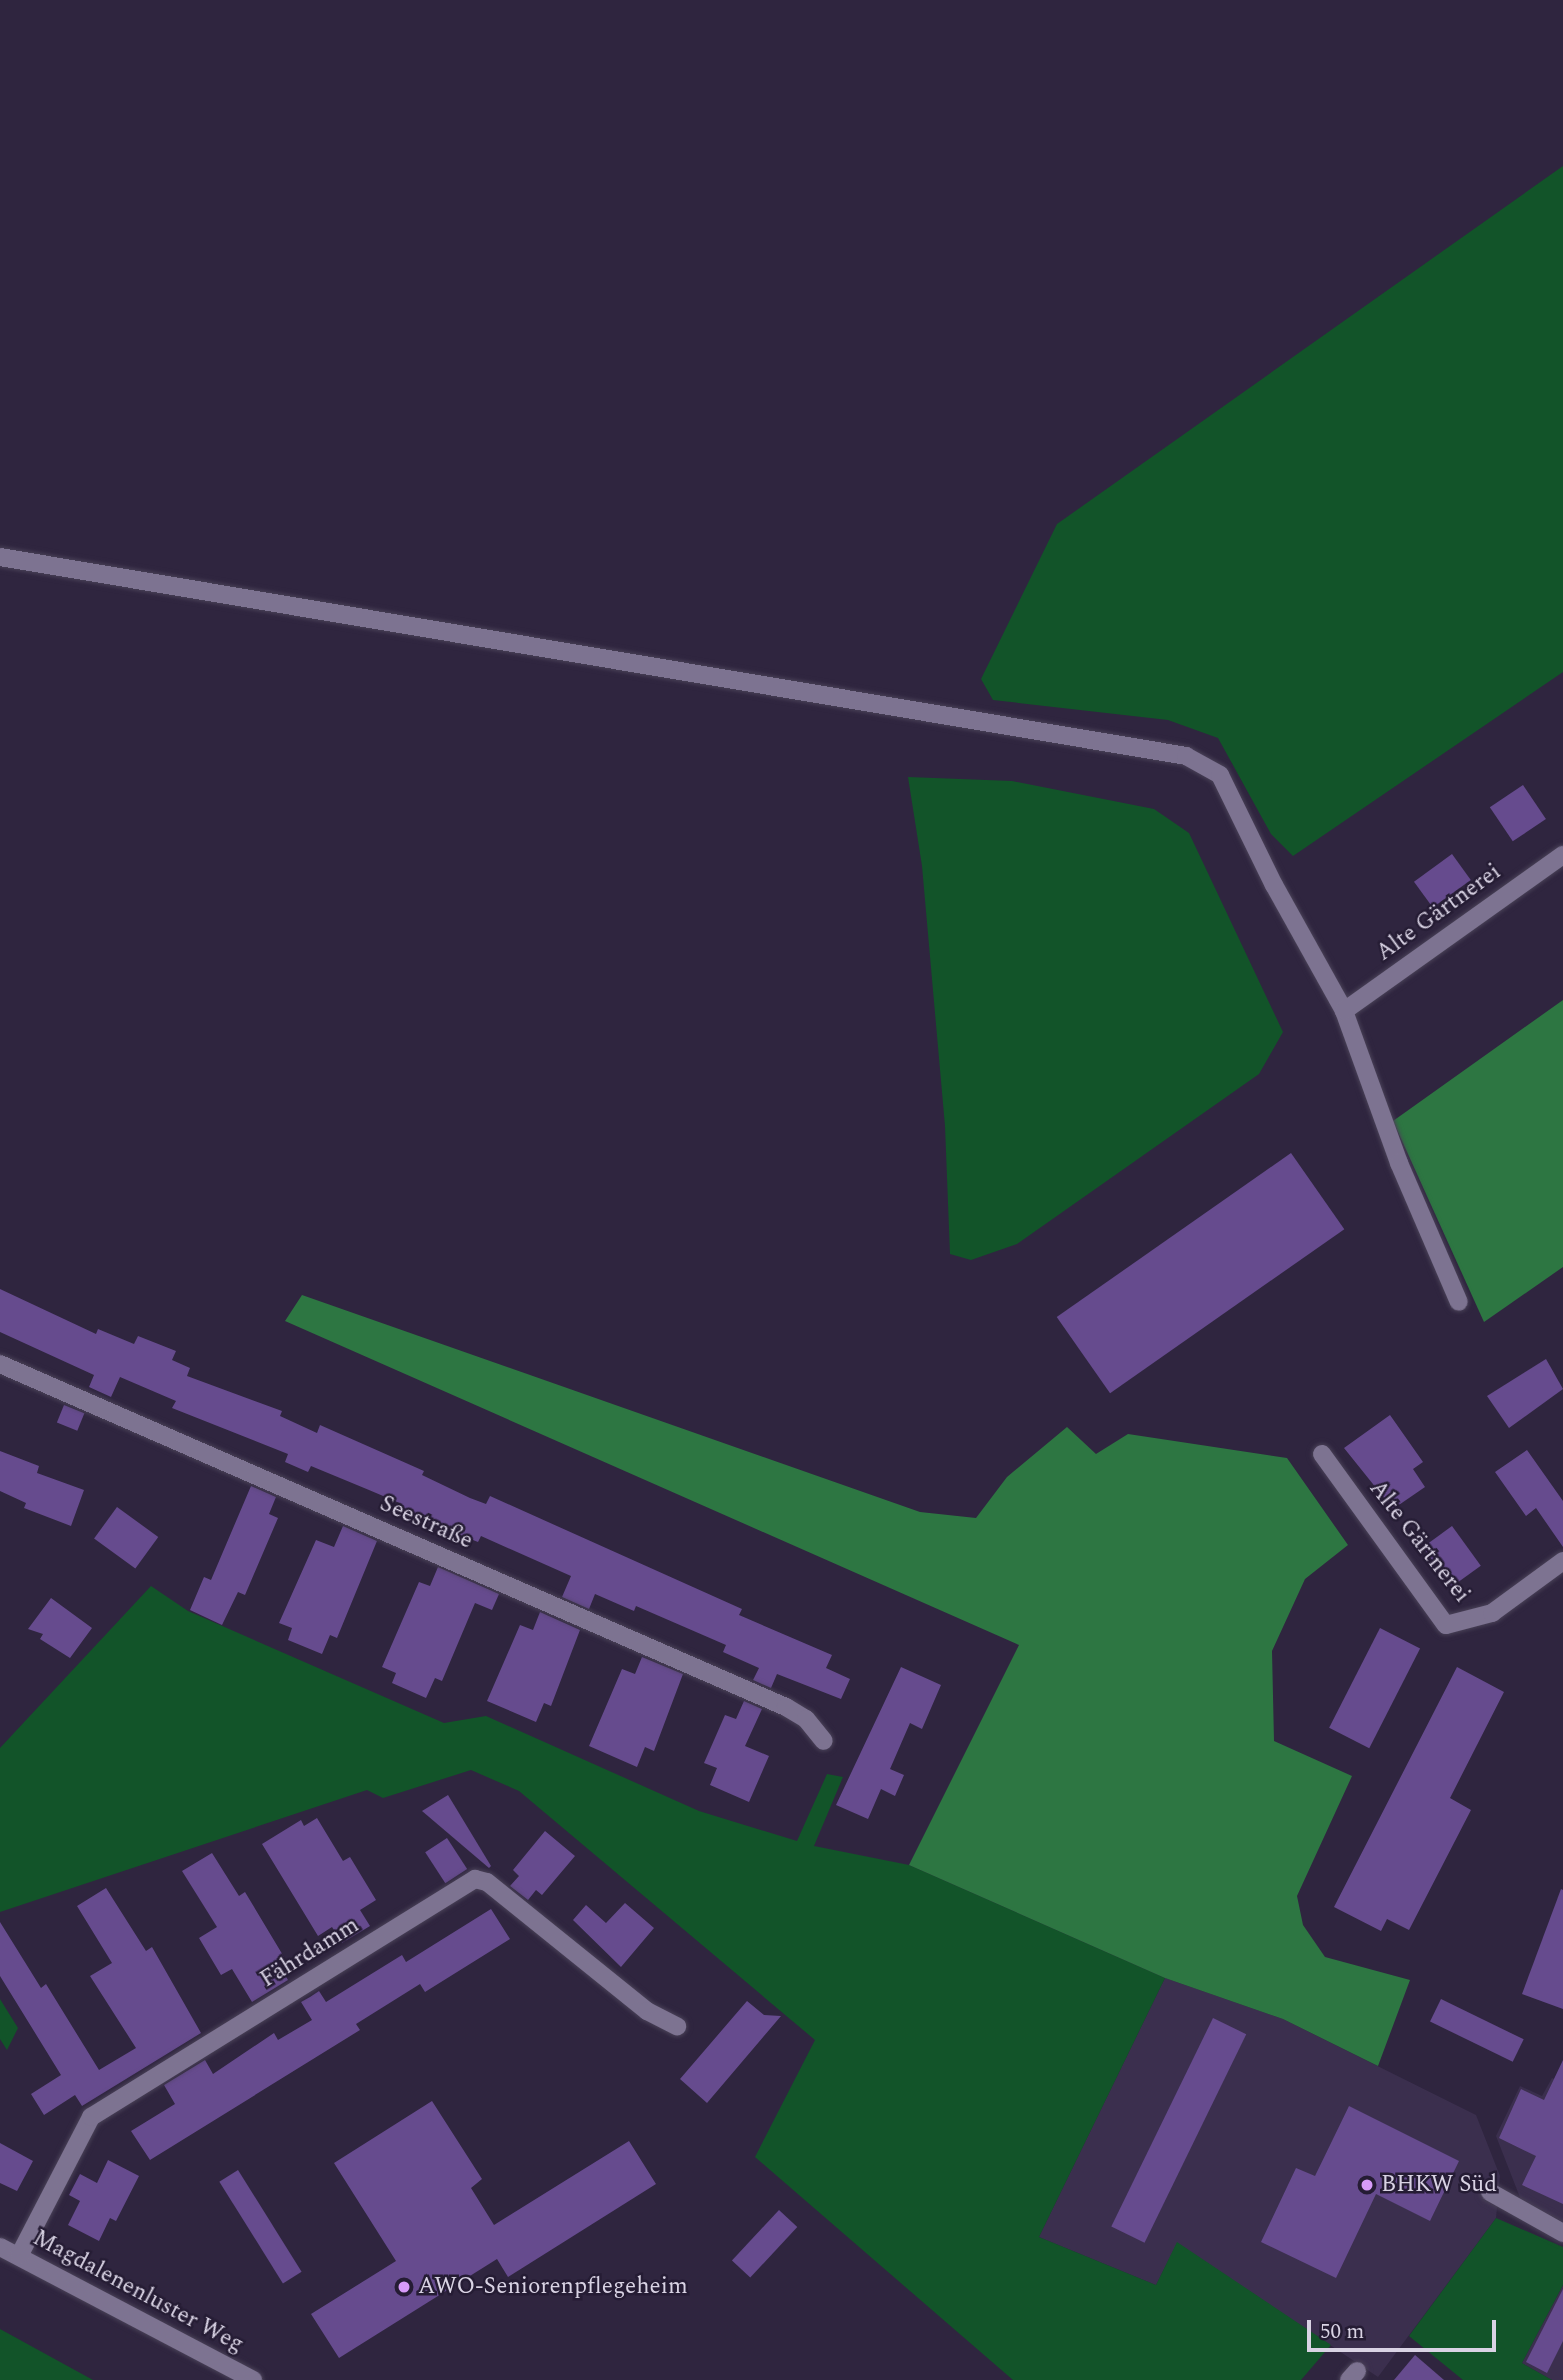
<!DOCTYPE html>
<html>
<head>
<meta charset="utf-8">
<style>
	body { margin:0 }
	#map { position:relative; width:1563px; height:2380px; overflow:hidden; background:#2f253f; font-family:Spectral,serif }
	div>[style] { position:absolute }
	.built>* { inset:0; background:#3b2f4e }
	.green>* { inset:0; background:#125429 }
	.forest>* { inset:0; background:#2d7642 }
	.building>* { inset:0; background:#664b8e; transform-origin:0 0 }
	.roads { filter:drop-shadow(0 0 2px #494157) drop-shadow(0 0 2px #494157) }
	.minor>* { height:18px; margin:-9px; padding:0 9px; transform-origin:9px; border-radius:9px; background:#7d7391 }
	.dots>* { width:19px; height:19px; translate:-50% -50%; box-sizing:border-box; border:4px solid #251c34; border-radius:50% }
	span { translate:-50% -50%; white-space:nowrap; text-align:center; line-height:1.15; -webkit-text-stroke:5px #251c34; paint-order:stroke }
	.street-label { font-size:23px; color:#d9d3e4 }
	.poi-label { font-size:23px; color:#d9d3e4 }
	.left { translate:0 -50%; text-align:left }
	.scale { position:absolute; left:1307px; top:2320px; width:189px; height:32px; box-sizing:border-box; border:4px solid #d9d3e4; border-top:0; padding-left:9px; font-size:21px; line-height:24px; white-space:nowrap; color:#d9d3e4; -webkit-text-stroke:5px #251c34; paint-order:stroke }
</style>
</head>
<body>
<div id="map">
	<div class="built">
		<div style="clip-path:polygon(1165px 1978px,1283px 2019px,1476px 2115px,1500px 2176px,1496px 2218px,1378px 2377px,1177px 2243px,1156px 2285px,1039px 2237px)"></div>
		<div style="clip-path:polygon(1552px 2078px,1563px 2083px,1563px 2222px,1521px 2200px,1496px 2136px,1520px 2086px,1542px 2096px)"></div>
		<div style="clip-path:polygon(1563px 2285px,1563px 2380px,1552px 2380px,1522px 2363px)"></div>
	</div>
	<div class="green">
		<div style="clip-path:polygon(1563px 166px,1563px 672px,1293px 856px,1271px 834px,1218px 738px,1168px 720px,993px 700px,981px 679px,1057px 524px)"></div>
		<div style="clip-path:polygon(908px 777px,1012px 781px,1154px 809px,1189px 833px,1283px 1032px,1259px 1074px,1017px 1244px,971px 1260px,950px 1254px,945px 1126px,922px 866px)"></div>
		<div style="clip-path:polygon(151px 1586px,188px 1611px,444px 1723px,486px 1716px,699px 1811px,797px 1841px,827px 1774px,843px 1777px,814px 1846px,909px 1865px,1165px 1978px,1039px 2237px,1156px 2285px,1177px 2242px,1331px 2345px,1301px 2380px,1013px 2380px,755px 2157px,815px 2040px,519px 1791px,471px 1770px,383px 1798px,367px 1790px,0 1912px,0 1748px)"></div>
		<div style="clip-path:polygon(0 1999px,18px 2028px,7px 2050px,0 2039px)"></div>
		<div style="clip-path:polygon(1496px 2218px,1563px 2247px,1563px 2285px,1522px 2363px,1552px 2380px,1463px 2380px,1409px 2336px)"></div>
		<div style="clip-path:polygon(0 2329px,93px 2380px,0 2380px)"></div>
	</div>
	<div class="forest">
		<div style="clip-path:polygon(1563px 1000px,1563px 1267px,1484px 1322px,1393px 1121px)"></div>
		<div style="clip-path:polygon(302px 1295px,920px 1512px,976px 1518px,1007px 1477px,1067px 1427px,1096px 1454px,1128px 1434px,1287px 1458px,1348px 1545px,1305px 1579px,1272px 1651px,1274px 1741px,1352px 1776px,1297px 1896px,1303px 1925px,1325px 1957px,1410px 1980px,1378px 2066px,1283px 2019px,1165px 1978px,909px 1865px,1019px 1645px,285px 1321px)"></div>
	</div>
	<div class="building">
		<div style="left:1523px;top:785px;width:41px;height:40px;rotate:56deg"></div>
		<div style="left:1452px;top:854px;width:32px;height:47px;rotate:54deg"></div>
		<div style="left:1291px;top:1153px;width:93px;height:286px;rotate:55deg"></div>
		<div style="clip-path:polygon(0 1289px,96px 1334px,98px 1329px,134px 1344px,138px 1336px,176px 1351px,172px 1360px,190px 1368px,187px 1376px,282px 1411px,280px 1416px,317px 1433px,320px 1425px,424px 1471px,422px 1475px,470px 1498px,486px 1504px,490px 1496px,742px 1609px,739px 1615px,832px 1655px,826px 1668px,850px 1679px,841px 1699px,777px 1674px,771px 1688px,753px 1680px,759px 1668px,723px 1652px,726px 1645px,636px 1606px,634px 1611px,595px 1594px,589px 1609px,562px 1597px,571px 1576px,481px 1536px,478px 1542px,422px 1520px,399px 1510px,402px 1504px,369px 1490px,311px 1466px,308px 1472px,285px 1462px,288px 1454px,172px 1408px,176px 1401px,120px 1377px,111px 1397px,89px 1387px,94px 1375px,0 1332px)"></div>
		<div style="clip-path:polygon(1546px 1359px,1563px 1389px,1509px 1428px,1487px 1396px)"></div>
		<div style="left:64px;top:1405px;width:22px;height:19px;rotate:22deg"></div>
		<div style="clip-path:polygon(1390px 1415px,1423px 1462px,1413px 1469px,1425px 1487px,1393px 1509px,1344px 1448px)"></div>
		<div style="clip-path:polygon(1527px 1450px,1563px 1501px,1563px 1547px,1536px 1508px,1526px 1516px,1495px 1472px)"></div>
		<div style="clip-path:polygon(0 1451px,39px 1466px,37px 1473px,84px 1490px,71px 1526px,24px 1508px,26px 1503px,0 1491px)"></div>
		<div style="clip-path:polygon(251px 1486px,276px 1497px,269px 1514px,278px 1518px,245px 1595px,238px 1592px,222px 1625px,190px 1610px,204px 1577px,211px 1580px)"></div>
		<div style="left:117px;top:1507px;width:51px;height:39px;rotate:36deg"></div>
		<div style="clip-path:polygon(343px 1526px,377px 1541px,337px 1638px,330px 1635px,322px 1654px,288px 1640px,292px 1628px,279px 1623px,316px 1540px,334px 1547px)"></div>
		<div style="left:1452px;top:1526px;width:49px;height:36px;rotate:54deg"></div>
		<div style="clip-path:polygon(438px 1567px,499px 1594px,492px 1610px,475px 1603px,442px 1681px,435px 1678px,426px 1698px,392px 1683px,396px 1673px,382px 1667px,419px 1582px,430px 1586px)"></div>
		<div style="clip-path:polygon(51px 1598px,92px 1628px,70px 1658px,40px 1639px,43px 1634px,28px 1629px)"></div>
		<div style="clip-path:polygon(540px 1612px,580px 1630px,551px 1706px,544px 1703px,536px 1722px,487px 1701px,520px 1625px,533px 1630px)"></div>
		<div style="left:1380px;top:1628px;width:45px;height:112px;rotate:27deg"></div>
		<div style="clip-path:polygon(642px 1657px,683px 1674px,654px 1751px,645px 1747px,637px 1767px,589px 1746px,622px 1669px,635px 1674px)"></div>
		<div style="clip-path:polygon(901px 1667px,941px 1685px,922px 1729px,910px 1723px,890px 1769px,904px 1775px,895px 1796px,881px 1789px,868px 1819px,836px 1805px)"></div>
		<div style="clip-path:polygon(1457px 1667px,1504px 1692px,1450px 1798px,1471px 1810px,1409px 1930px,1387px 1919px,1381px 1931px,1334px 1907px)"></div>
		<div style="clip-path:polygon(744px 1701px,762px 1709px,745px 1746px,769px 1756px,749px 1802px,710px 1785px,717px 1768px,704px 1763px,725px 1715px,736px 1719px)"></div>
		<div style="clip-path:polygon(448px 1795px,491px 1866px,489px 1868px,422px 1811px)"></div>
		<div style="clip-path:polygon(317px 1818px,343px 1861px,350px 1857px,376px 1900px,360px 1910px,370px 1926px,342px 1943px,332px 1927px,318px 1936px,262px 1844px,301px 1820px,304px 1826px)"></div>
		<div style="clip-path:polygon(545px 1831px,575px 1856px,542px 1895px,536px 1890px,528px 1900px,510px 1886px,519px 1876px,513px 1870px)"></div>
		<div style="left:447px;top:1838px;width:37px;height:26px;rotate:57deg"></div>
		<div style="clip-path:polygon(212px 1853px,239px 1896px,245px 1892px,284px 1957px,277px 1961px,288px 1980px,252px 2002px,232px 1969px,221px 1975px,199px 1938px,217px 1927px,182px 1871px)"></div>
		<div style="clip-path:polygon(106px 1888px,146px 1951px,152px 1947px,201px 2033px,82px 2106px,75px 2095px,44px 2115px,31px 2094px,61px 2075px,0 1976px,0 1922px,41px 1988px,46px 1984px,99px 2070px,136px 2048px,90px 1976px,112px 1963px,77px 1906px)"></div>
		<div style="clip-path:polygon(1561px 1889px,1563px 1890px,1563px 2009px,1522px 1994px)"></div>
		<div style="clip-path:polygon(625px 1903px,654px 1928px,621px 1967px,573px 1920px,586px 1905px,606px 1923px)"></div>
		<div style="clip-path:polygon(491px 1909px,510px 1939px,425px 1992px,420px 1984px,356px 2024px,360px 2030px,150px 2160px,131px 2131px,175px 2104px,164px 2085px,205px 2060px,213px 2074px,274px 2033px,278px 2040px,312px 2020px,301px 2002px,310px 1997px,319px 1991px,326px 2002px,402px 1955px,406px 1962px)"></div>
		<div style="left:1441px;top:1999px;width:92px;height:25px;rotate:26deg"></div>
		<div style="clip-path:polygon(747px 2001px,764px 2015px,781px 2016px,707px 2103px,680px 2079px)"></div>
		<div style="left:1213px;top:2018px;width:37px;height:232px;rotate:26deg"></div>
		<div style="clip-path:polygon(1563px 2060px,1563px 2204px,1522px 2185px,1536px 2156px,1499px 2138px,1521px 2089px,1544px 2100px)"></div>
		<div style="clip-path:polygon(432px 2101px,482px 2179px,471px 2188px,494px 2225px,629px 2141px,656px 2184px,508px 2277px,497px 2259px,339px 2358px,311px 2314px,396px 2261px,334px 2163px)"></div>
		<div style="clip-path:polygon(1349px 2106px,1459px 2161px,1430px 2221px,1376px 2194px,1336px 2278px,1261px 2242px,1296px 2168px,1315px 2176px)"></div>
		<div style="clip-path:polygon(0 2143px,33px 2161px,17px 2191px,0 2183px)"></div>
		<div style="clip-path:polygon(108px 2160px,139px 2176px,116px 2221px,110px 2218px,99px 2241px,68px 2225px,80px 2201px,69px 2195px,80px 2174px,97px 2183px)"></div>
		<div style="left:238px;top:2170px;width:120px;height:22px;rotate:58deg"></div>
		<div style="left:779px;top:2210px;width:25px;height:69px;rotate:43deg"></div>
		<div style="clip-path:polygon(1563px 2289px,1563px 2341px,1547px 2373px,1526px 2362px)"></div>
		<div style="clip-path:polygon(1415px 2355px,1444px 2380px,1394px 2380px)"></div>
	</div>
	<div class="roads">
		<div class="minor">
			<div style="left:0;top:557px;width:1203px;rotate:9.52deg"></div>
			<div style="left:1186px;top:756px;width:39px;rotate:29deg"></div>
			<div style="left:1220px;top:775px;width:123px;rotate:63.9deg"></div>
			<div style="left:1274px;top:885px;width:144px;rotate:60.9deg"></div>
			<div style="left:1344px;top:1011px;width:162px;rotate:70.1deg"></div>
			<div style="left:1399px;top:1163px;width:151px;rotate:66.7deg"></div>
			<div style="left:1344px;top:1011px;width:269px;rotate:-35.5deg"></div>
			<div style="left:0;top:1364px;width:858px;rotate:23.58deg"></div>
			<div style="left:786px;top:1707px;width:23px;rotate:31deg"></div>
			<div style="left:806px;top:1719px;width:28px;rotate:51deg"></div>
			<div style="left:1322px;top:1454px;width:211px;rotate:54.1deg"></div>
			<div style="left:1446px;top:1625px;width:48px;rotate:-14.6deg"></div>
			<div style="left:1492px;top:1613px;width:88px;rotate:-36.2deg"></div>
			<div style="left:1490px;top:2192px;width:84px;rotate:29.3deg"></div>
			<div style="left:0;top:2247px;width:286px;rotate:27.7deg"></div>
			<div style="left:19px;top:2256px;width:157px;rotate:-62.6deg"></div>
			<div style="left:91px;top:2117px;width:452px;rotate:-31.8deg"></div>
			<div style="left:475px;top:1879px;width:12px;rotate:14deg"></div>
			<div style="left:487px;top:1882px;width:206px;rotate:38.9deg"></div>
			<div style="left:647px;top:2011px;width:34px;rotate:27deg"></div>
			<div style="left:1349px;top:2380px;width:12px;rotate:-48deg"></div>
		</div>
	</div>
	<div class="dots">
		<div style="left:1367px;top:2185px;background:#d79bf9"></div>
		<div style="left:404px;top:2287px;background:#d79bf9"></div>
	</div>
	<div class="street-label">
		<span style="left:1439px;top:913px;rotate:-36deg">Alte Gärtnerei</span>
		<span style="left:426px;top:1523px;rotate:24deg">Seestraße</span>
		<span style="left:1419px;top:1542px;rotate:52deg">Alte Gärtnerei</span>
		<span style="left:310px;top:1953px;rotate:-32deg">Fährdamm</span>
		<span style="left:138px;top:2292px;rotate:28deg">Magdalenenluster Weg</span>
	</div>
	<div class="poi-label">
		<span class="left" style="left:1381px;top:2185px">BHKW Süd</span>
		<span class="left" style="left:418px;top:2287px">AWO-Seniorenpflegeheim</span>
	</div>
	<div class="scale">50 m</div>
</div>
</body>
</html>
